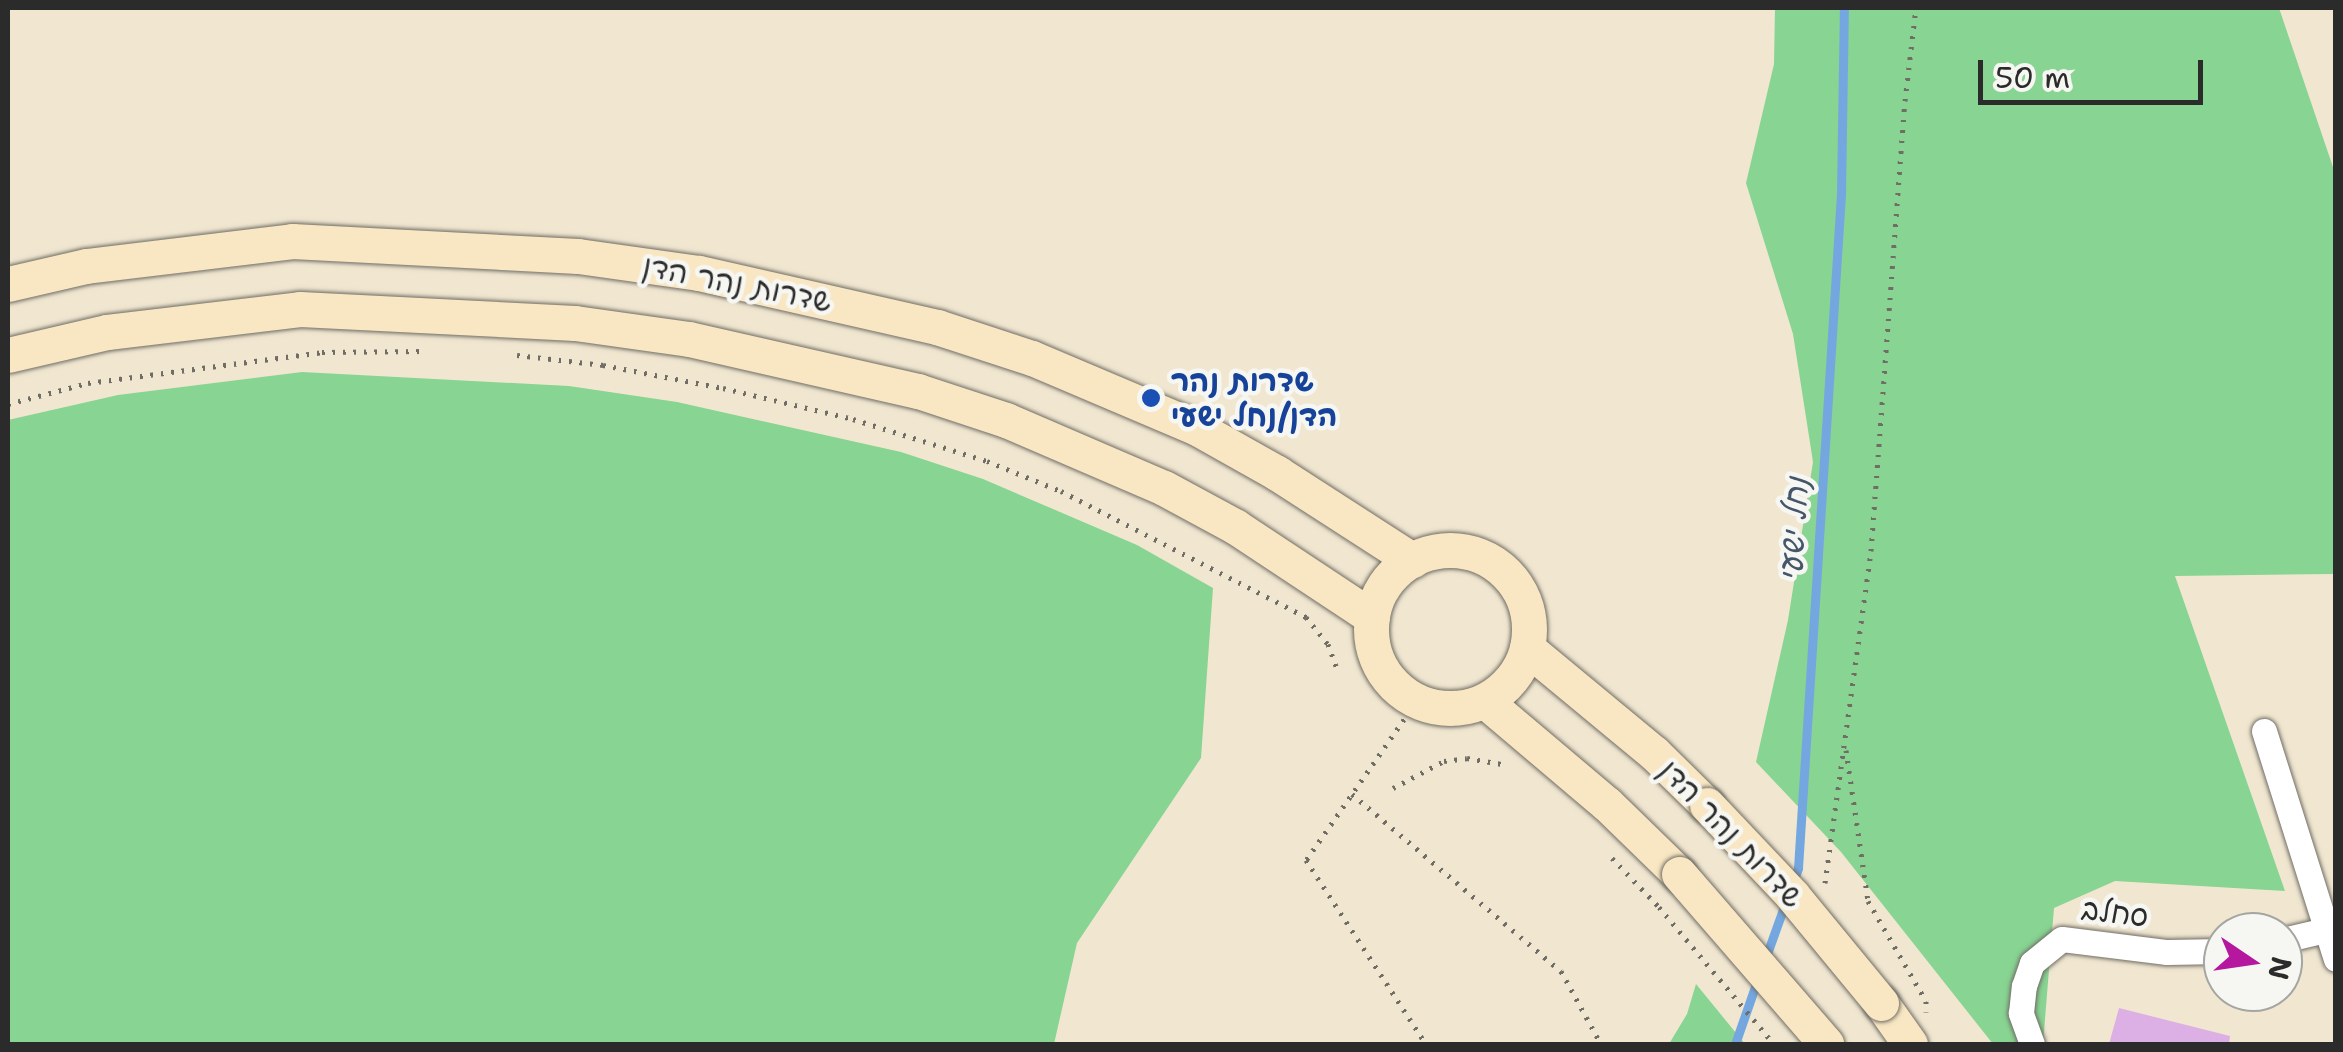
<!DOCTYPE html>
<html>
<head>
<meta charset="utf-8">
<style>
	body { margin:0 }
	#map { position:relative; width:2343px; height:1052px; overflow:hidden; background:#f1e7d1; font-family:"Shantell Sans","Playpen Sans Hebrew",sans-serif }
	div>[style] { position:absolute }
	.green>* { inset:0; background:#88d492 }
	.stream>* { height:9px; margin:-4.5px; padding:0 4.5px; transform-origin:4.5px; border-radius:4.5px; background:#74a7e0 }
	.building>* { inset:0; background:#dcb0e4 }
	.path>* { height:5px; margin-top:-2.5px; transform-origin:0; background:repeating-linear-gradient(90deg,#706d65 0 2.5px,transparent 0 10.5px) }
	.roads { filter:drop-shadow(0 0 2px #706d65) drop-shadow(0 0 2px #706d65) }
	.street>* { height:25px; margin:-12.5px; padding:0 12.5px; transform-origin:12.5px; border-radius:12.5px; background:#fff }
	.secondary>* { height:35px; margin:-17.5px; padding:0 17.5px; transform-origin:17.5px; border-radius:17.5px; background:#f9e7c3 }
	.secondary>.ring { margin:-17.5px; padding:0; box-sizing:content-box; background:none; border:35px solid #f9e7c3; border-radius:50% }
	.bridges { filter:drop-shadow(0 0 2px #706d65) drop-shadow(0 0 2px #706d65) }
	.secondary-bridge>* { height:35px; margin:-17.5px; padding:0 17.5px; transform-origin:17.5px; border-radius:17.5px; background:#f9e7c3 }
	.dots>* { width:28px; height:28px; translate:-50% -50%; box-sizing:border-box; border:5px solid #f6f6f2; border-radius:50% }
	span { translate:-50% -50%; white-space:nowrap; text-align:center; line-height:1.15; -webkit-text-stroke:9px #f6f6f2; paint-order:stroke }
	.street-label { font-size:30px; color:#2b2b2b }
	.transit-label { font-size:30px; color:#164399; font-weight:700 }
	.left { translate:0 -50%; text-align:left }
	.water-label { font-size:32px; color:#45566a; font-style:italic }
	.frame { position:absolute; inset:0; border:10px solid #2b2b2b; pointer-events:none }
	.north { position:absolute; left:2203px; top:912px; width:100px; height:100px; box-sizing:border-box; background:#f6f6f2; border:2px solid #a5a5a2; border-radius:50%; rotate:103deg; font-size:28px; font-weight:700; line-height:40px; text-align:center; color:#2b2b2b }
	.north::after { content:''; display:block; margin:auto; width:35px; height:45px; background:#b5179e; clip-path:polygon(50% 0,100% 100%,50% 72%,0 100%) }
	.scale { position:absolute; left:1978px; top:60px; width:225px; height:45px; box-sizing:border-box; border:5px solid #2b2b2b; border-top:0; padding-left:12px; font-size:30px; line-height:35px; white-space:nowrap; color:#2b2b2b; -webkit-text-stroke:8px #f6f6f2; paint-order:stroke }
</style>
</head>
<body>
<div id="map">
	<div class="green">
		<div style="clip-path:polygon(1775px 8px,2279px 8px,2335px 173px,2335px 574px,2175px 576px,2285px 891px,2115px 881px,2054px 908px,2043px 1044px,1993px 1044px,1841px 852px,1756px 762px,1788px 620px,1813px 462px,1793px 334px,1746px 183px,1774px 64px)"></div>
		<div style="clip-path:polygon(302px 372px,569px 386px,677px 402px,901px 452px,983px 479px,1137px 545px,1213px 588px,1201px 758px,1077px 943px,1054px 1044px,8px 1044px,8px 420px,118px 395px)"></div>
		<div style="clip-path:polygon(1696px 984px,1745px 1044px,1669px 1044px,1687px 1014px)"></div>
	</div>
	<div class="stream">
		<div style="left:1793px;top:882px;width:15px;rotate:-70deg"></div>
		<div style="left:1798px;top:868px;width:675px;rotate:-86.35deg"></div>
		<div style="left:1841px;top:194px;width:186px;rotate:-89.1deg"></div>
		<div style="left:1764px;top:962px;width:65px;rotate:-70.2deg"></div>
		<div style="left:1735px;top:1044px;width:67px;rotate:-70.8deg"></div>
	</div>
	<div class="building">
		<div style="clip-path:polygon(2119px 1008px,2230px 1036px,2229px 1044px,2109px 1044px)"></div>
	</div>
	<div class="path">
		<div style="left:517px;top:355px;width:87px;rotate:6.6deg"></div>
		<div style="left:603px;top:365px;width:122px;rotate:10.9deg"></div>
		<div style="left:723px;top:388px;width:134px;rotate:13.4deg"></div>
		<div style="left:853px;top:419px;width:140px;rotate:17.4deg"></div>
		<div style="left:987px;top:461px;width:80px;rotate:22.1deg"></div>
		<div style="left:1061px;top:491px;width:276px;rotate:27.2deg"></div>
		<div style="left:1306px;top:617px;width:35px;rotate:51deg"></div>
		<div style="left:1328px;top:644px;width:29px;rotate:70deg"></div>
		<div style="left:8px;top:404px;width:83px;rotate:-14.7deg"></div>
		<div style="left:88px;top:383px;width:236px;rotate:-7.5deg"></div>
		<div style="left:322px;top:352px;width:104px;rotate:-0.6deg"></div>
		<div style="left:1416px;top:702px;width:193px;rotate:124.8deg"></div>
		<div style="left:1306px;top:860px;width:220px;rotate:56.9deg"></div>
		<div style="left:1846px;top:750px;width:153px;rotate:81.7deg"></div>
		<div style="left:1868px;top:901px;width:116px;rotate:59.9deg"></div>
		<div style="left:1926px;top:1001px;width:11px;rotate:90deg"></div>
		<div style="left:1393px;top:788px;width:58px;rotate:-27.9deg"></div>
		<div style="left:1444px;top:761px;width:23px;rotate:-7deg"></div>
		<div style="left:1467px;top:758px;width:41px;rotate:9.9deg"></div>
		<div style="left:1352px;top:794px;width:274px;rotate:40.3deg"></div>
		<div style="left:1561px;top:971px;width:83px;rotate:61.3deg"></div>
		<div style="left:1612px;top:858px;width:68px;rotate:46.2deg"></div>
		<div style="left:1659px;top:907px;width:179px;rotate:50deg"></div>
		<div style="left:1825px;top:883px;width:335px;rotate:-82.1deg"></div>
		<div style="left:1871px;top:551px;width:451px;rotate:-85.7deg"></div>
		<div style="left:1905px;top:101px;width:94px;rotate:-83.3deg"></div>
	</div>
	<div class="roads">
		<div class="street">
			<div style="left:2264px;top:731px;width:239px;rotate:72.5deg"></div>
			<div style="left:2283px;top:940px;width:43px;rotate:-13.4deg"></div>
			<div style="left:2032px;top:1044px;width:33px;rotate:-110deg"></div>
			<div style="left:2021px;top:1013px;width:27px;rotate:-84deg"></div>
			<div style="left:2024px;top:986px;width:24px;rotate:-71deg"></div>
			<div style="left:2032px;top:963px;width:38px;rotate:-39deg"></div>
			<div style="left:2062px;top:939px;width:106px;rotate:7.1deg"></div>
			<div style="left:2167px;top:952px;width:56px;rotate:-1deg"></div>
		</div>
		<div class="secondary">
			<div style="left:8px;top:284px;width:80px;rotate:-13deg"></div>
			<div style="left:86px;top:266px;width:208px;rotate:-6.9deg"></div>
			<div style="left:292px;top:241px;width:286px;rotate:3deg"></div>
			<div style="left:578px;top:256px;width:122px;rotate:8deg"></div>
			<div style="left:699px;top:273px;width:244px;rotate:12.8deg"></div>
			<div style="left:937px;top:327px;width:100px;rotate:18.1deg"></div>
			<div style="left:1032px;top:358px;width:181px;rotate:23deg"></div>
			<div style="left:1199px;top:429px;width:90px;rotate:29.4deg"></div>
			<div style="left:1277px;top:473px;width:161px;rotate:32.8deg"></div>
			<div style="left:8px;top:355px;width:102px;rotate:-13.1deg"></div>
			<div style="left:107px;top:332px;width:194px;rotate:-6.8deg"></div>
			<div style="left:300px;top:309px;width:275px;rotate:2.9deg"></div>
			<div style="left:575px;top:323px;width:115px;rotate:8deg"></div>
			<div style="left:689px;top:339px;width:235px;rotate:12.8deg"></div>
			<div style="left:918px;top:391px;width:93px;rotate:18.2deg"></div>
			<div style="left:1006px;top:420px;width:172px;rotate:23.3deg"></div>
			<div style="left:1164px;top:488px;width:82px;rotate:28.4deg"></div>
			<div style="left:1236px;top:527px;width:163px;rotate:33.5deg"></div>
			<div class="ring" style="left:1371px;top:550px;width:123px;height:123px"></div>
			<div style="left:1527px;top:648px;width:165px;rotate:39.6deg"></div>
			<div style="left:1654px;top:753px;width:74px;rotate:44.5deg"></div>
			<div style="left:1485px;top:701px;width:160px;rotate:40.2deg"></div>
			<div style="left:1607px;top:804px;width:100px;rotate:44.2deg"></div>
			<div style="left:1881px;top:1003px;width:50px;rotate:54.7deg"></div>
		</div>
	</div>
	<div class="bridges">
		<div class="secondary-bridge">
			<div style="left:1707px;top:805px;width:124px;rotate:46.6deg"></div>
			<div style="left:1792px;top:895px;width:140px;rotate:50.5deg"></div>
			<div style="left:1679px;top:874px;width:225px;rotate:49.1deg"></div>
		</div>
	</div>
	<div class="dots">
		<div style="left:1151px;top:398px;background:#1a4fb4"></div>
	</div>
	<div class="street-label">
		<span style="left:737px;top:284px;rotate:11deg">שדרות נהר הדן</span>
		<span style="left:1731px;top:834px;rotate:46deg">שדרות נהר הדן</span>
		<span style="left:2115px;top:913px;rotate:7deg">סחלב</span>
	</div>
	<div class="transit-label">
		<span class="left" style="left:1171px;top:398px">שדרות נהר<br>הדן/נחל ישעי</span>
	</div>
	<div class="water-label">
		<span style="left:1794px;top:530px;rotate:-86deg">נחל ישעי</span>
	</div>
	<div class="frame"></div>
	<div class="north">N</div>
	<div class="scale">50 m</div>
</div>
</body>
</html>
